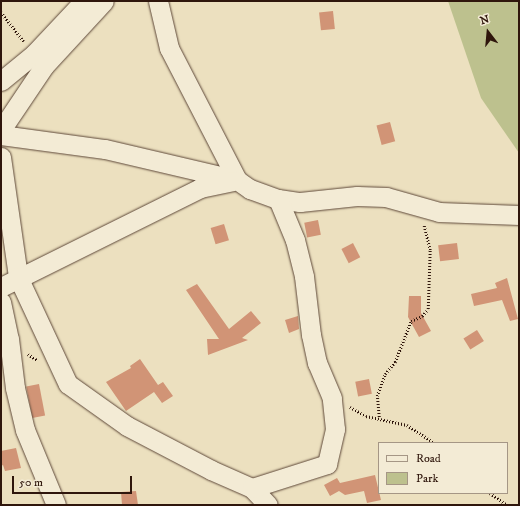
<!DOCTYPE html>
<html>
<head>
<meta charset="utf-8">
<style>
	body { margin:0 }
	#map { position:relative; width:520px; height:506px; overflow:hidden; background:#ece0bf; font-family:"IM FELL DW Pica",serif }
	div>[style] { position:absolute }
	.green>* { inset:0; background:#bdc18e }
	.building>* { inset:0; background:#d19476; transform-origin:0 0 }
	.path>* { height:2.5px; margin-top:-1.25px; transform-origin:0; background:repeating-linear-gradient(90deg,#2f160c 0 1px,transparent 0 3px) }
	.roads { filter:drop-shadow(0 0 1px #5e4839) drop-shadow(0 0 1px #5e4839) }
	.street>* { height:19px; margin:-9.5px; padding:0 9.5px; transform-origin:9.5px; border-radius:9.5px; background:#f3ebd5 }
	span { translate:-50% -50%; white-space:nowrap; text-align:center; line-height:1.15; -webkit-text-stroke:3px #f3ebd5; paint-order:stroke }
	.frame { position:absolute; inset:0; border:2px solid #2f160c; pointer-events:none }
	.legend { position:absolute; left:378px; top:442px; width:130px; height:52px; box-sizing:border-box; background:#f3ebd5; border:1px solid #a59685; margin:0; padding:5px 7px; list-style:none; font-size:12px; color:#2f160c }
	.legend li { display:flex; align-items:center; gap:8px; height:20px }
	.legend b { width:20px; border:1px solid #a59685 }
	.north { position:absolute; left:468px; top:12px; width:40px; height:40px; -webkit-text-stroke:3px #f3ebd5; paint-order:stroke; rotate:344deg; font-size:11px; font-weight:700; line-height:16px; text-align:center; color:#2f160c }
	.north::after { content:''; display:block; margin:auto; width:14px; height:18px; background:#2f160c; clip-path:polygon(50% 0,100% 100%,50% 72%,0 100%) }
	.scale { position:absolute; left:12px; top:476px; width:120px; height:18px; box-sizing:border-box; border:2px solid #2f160c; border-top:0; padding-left:5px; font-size:12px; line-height:14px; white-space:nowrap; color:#2f160c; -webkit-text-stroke:3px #f3ebd5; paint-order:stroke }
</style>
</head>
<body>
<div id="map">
	<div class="green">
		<div style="clip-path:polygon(448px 1px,519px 1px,519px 153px,481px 98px)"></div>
	</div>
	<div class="building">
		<div style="left:333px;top:11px;width:18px;height:14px;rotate:84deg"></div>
		<div style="left:390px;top:122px;width:20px;height:14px;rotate:75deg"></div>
		<div style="left:318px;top:220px;width:15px;height:14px;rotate:79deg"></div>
		<div style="left:224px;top:224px;width:17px;height:14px;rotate:73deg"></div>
		<div style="left:353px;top:243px;width:16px;height:13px;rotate:63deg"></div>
		<div style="left:457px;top:243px;width:16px;height:19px;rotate:83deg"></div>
		<div style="clip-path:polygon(507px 278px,518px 319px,510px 321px,502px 300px,474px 306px,471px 294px,497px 288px,495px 283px)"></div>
		<div style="clip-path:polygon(197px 284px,229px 329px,251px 311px,261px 323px,242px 338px,248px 340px,208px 355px,207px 339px,219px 339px,186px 290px)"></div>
		<div style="clip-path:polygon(409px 296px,421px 296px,421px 313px,431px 331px,419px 337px,408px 317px)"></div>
		<div style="clip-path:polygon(298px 316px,299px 329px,289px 333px,285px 320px)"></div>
		<div style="left:477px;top:330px;width:13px;height:16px;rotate:58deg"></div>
		<div style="clip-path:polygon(140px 359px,158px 385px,163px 382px,173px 396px,162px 403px,154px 392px,126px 411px,106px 382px,131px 368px,130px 366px)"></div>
		<div style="left:369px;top:379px;width:15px;height:14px;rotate:79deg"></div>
		<div style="left:39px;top:384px;width:32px;height:13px;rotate:79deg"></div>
		<div style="clip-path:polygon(16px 448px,21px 468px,5px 471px,3px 465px,1px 466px,1px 451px)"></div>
		<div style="clip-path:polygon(375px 475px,381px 500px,367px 503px,364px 491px,345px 495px,339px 491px,330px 496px,324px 485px,337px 478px,340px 483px)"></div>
		<div style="clip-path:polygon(136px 491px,138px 505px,122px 505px,121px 492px)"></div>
	</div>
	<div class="path">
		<div style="left:1px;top:12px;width:37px;rotate:52deg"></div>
		<div style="left:28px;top:354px;width:11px;rotate:34deg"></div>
		<div style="left:350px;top:407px;width:18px;rotate:29deg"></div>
		<div style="left:366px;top:416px;width:42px;rotate:12.4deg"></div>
		<div style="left:407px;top:425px;width:33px;rotate:33deg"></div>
		<div style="left:379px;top:417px;width:21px;rotate:-95deg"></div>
		<div style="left:377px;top:396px;width:23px;rotate:-70deg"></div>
		<div style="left:385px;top:374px;width:16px;rotate:-50deg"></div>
		<div style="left:395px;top:362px;width:44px;rotate:-68.7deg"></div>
		<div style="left:411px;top:321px;width:12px;rotate:-24deg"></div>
		<div style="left:422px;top:316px;width:9px;rotate:-49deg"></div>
		<div style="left:428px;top:309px;width:59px;rotate:-88.1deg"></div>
		<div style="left:430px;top:250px;width:25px;rotate:-104deg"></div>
		<div style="left:490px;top:493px;width:21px;rotate:35deg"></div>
	</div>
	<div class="roads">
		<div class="street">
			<div style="left:158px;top:1px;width:48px;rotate:76.8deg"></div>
			<div style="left:169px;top:48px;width:148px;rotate:62.7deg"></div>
			<div style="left:1px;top:81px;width:43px;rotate:-39.3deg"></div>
			<div style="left:34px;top:54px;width:73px;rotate:-46.7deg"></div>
			<div style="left:1px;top:130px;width:77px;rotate:-56.1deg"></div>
			<div style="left:44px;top:66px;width:88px;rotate:-47.3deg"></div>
			<div style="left:1px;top:135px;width:105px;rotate:7.7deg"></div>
			<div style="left:105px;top:149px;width:136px;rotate:13.2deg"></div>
			<div style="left:237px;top:180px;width:16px;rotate:35deg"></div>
			<div style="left:250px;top:189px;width:30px;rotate:20deg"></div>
			<div style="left:278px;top:199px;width:22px;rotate:8deg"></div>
			<div style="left:300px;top:202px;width:57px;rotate:-6deg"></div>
			<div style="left:357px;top:196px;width:29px;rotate:2deg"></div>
			<div style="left:386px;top:197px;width:55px;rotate:15.8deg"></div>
			<div style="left:439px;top:212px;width:80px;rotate:2.1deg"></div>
			<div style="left:1px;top:157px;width:121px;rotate:81.9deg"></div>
			<div style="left:18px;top:277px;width:118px;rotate:65deg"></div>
			<div style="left:68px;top:384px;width:72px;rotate:35.4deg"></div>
			<div style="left:127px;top:426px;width:95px;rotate:27.6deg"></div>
			<div style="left:211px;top:470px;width:45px;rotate:23.7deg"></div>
			<div style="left:252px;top:488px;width:23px;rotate:47deg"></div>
			<div style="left:1px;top:287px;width:222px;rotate:-26.4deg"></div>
			<div style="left:200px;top:188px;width:33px;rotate:-12deg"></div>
			<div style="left:1px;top:302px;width:38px;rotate:78deg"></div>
			<div style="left:9px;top:339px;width:49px;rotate:83deg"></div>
			<div style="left:15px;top:388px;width:43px;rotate:76.6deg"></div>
			<div style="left:25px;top:430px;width:81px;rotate:67.5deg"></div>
			<div style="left:252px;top:488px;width:79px;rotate:-17.7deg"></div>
			<div style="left:327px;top:464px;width:36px;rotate:-77deg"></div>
			<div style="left:335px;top:429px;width:31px;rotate:-96deg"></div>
			<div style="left:332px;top:398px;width:38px;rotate:-113deg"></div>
			<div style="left:317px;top:363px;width:29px;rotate:-102deg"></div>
			<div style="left:311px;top:335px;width:59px;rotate:-96.8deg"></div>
			<div style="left:304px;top:276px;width:37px;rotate:-104deg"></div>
			<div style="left:295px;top:240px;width:44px;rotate:-112.5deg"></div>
		</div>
	</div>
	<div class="frame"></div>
	<ul class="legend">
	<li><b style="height:5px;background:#f3ebd5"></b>Road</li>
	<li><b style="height:11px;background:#bdc18e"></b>Park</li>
	</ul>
	<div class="north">N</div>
	<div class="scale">50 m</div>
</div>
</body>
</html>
